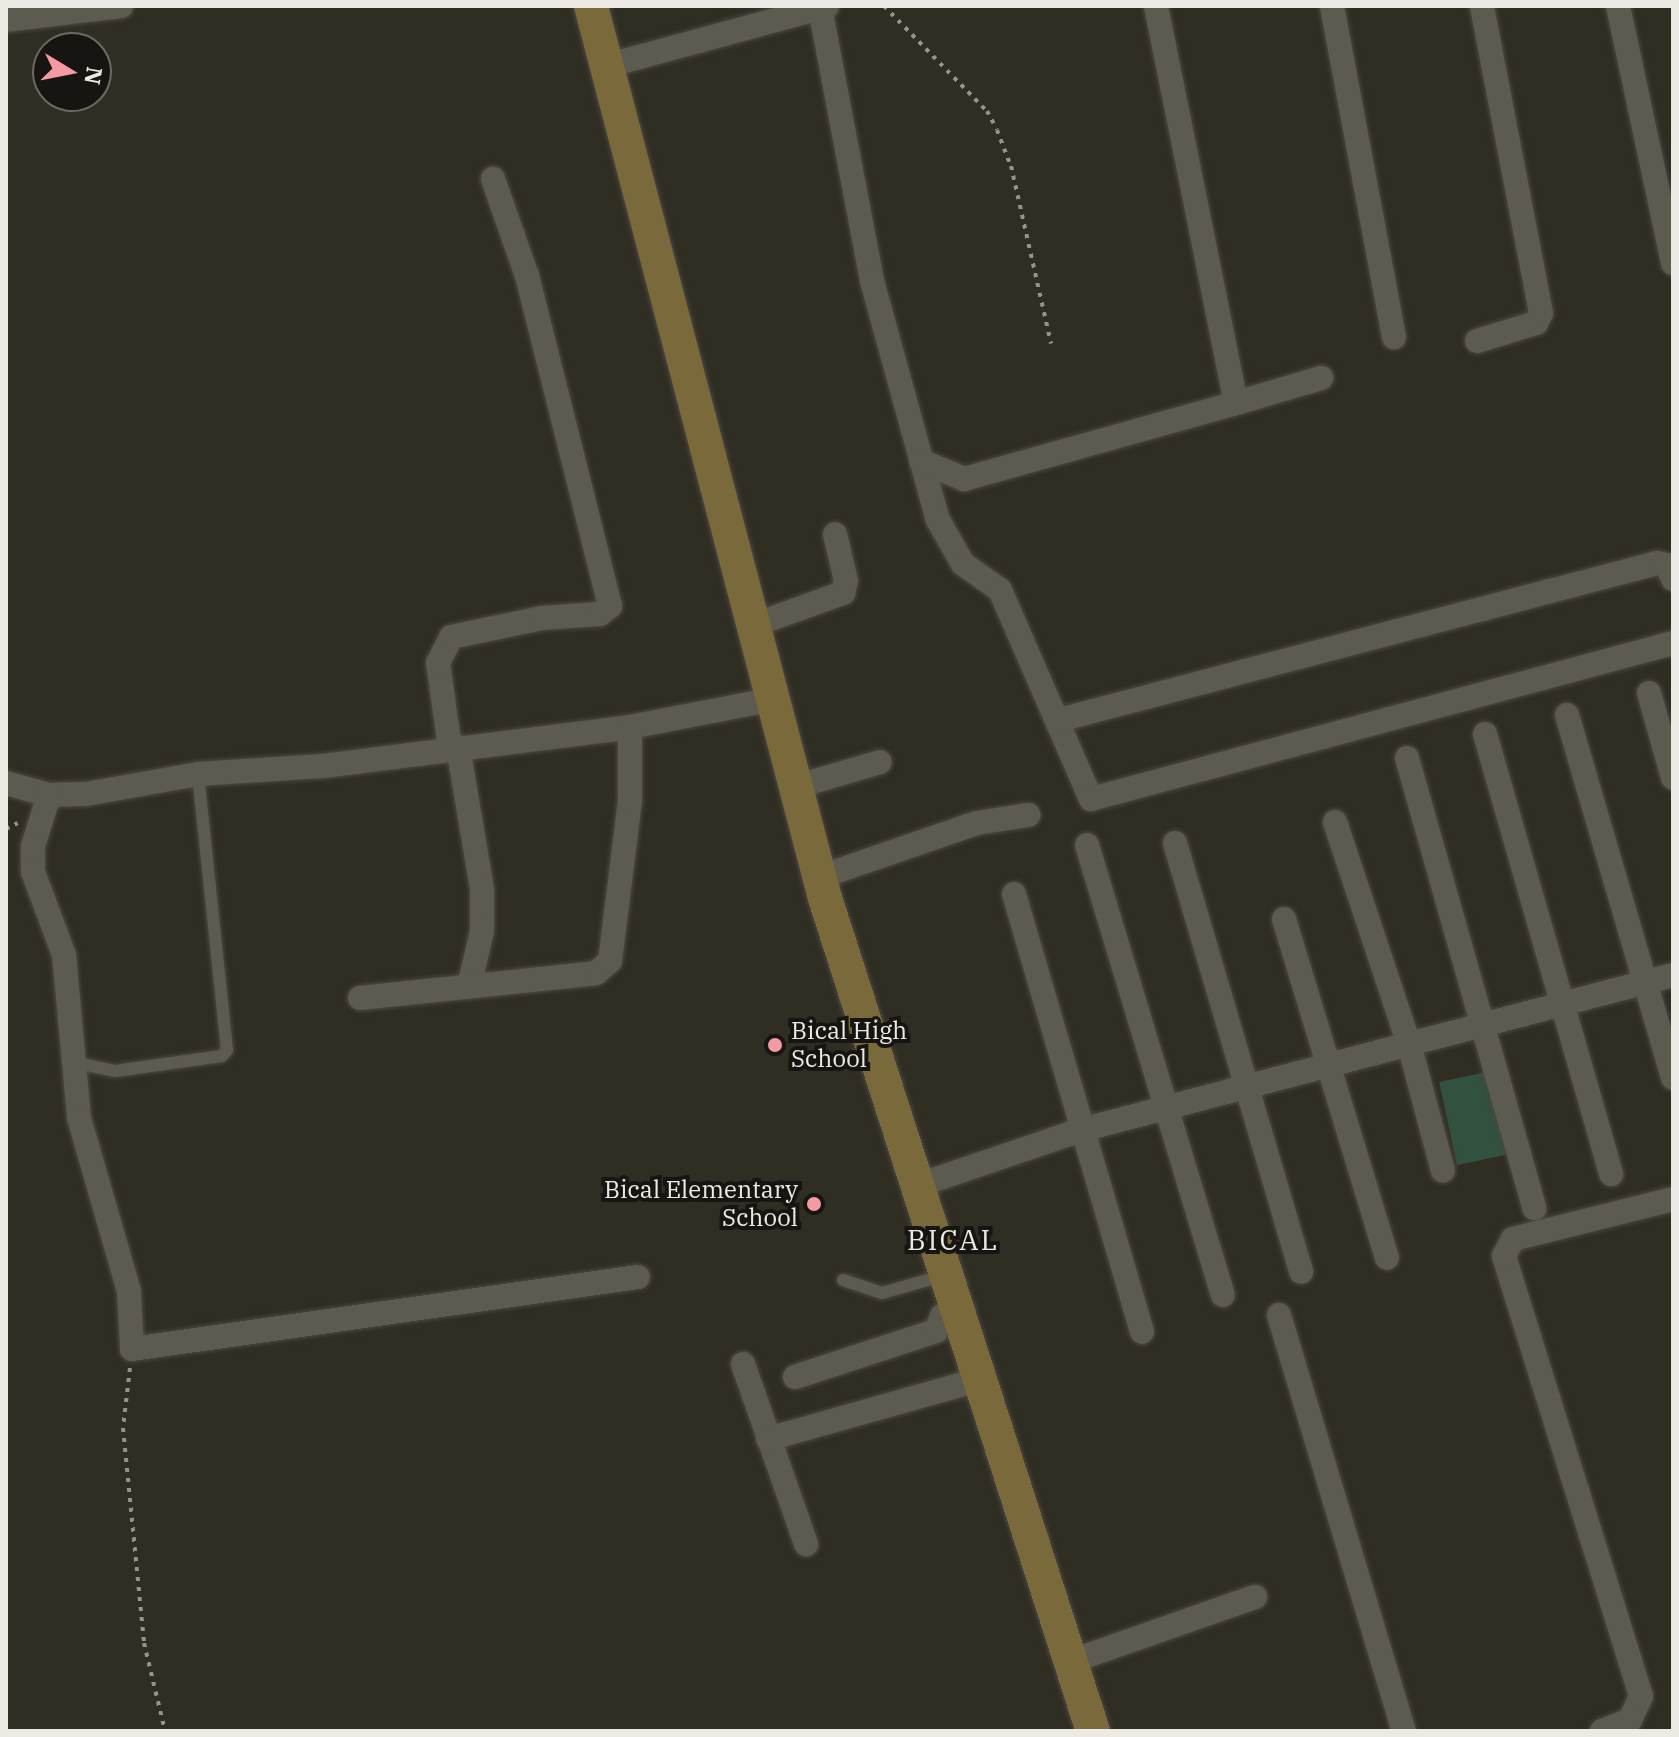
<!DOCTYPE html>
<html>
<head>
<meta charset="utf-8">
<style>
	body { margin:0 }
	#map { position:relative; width:1679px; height:1737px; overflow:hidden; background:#302d23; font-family:"IBM Plex Serif",serif }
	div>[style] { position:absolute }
	.green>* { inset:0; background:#32513e; transform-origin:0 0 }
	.path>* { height:4px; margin-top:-2px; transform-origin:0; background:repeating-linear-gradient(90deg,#96938b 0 4px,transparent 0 10px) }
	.roads { filter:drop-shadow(0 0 2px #4b4840) drop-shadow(0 0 2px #4b4840) }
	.lane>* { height:12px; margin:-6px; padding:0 6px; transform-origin:6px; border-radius:6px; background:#5d5a4f }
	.street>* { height:24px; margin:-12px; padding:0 12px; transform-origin:12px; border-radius:12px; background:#5d5a4f }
	.secondary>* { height:34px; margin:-17px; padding:0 17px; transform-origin:17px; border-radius:17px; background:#79693b }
	.dots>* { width:22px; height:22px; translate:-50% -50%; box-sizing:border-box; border:4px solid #171511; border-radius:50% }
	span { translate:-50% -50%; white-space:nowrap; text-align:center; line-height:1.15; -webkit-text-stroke:8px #171511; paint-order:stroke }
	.poi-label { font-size:24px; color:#eceae3 }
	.left { translate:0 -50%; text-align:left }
	.right { translate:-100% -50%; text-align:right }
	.quarter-label { font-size:28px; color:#eceae3; letter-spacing:2px }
	.frame { position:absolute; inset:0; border:8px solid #eceae3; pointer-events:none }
	.north { position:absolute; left:32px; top:32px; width:80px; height:80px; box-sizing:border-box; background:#171511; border:2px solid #6c6a65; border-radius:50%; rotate:100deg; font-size:22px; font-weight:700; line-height:32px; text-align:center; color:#eceae3 }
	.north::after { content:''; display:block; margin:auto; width:28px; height:36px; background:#f49aa2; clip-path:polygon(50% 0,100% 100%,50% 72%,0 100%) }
</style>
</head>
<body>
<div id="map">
	<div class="green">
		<div style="left:1491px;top:1071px;width:85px;height:53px;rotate:78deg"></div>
	</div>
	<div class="path">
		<div style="left:884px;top:6px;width:147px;rotate:45.6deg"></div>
		<div style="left:987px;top:111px;width:21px;rotate:62deg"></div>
		<div style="left:997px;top:130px;width:39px;rotate:69deg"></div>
		<div style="left:1011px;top:166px;width:182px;rotate:77.3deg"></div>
		<div style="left:6px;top:829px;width:13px;rotate:-27deg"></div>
		<div style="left:130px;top:1368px;width:60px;rotate:96.7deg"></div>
		<div style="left:123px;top:1428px;width:216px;rotate:84.4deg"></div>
		<div style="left:144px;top:1643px;width:90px;rotate:76.6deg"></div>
	</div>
	<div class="roads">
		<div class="lane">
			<div style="left:73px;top:1062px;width:43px;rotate:12.1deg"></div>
			<div style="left:115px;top:1071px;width:108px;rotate:-8deg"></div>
			<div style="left:222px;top:1056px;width:8px;rotate:-50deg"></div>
			<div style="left:227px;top:1050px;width:278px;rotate:-96deg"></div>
			<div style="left:843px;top:1280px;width:41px;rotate:18.4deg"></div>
			<div style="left:882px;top:1293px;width:66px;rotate:-15.9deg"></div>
		</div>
		<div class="street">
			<div style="left:1332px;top:6px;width:337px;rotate:79.4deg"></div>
			<div style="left:1618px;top:6px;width:263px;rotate:77.9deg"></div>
			<div style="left:820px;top:8px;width:278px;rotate:79.2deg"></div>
			<div style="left:872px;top:281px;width:248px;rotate:74.6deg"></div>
			<div style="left:938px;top:520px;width:51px;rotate:60.4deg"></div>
			<div style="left:963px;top:564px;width:45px;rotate:35.1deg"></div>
			<div style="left:1000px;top:590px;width:228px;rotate:66.5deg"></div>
			<div style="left:1091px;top:799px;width:603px;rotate:-15deg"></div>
			<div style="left:6px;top:20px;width:116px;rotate:-6.9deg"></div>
			<div style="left:606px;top:66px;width:229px;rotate:-15.2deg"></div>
			<div style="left:1477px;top:341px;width:62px;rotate:-17deg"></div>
			<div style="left:1536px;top:323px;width:11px;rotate:-63deg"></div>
			<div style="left:1541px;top:313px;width:313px;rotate:-100.9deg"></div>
			<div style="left:1236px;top:403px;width:89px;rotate:-16.4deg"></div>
			<div style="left:921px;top:461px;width:47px;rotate:22.7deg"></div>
			<div style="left:964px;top:479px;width:282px;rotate:-15.6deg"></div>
			<div style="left:1236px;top:403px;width:405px;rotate:-101.4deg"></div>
			<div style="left:754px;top:625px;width:95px;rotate:-19.8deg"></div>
			<div style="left:843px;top:593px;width:12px;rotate:-76deg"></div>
			<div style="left:846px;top:581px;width:48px;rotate:-103.2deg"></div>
			<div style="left:1649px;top:693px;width:88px;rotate:74.2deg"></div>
			<div style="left:1567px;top:715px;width:378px;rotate:73.7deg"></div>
			<div style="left:1059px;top:720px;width:618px;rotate:-14.71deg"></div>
			<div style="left:1657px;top:563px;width:10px;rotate:11deg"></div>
			<div style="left:1667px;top:565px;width:15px;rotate:67deg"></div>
			<div style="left:1485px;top:734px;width:458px;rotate:74deg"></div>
			<div style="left:458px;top:747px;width:144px;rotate:80.4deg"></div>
			<div style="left:482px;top:889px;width:42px;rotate:90deg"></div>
			<div style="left:482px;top:931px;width:57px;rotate:103.1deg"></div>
			<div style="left:450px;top:748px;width:86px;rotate:-98deg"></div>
			<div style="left:438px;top:663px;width:29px;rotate:-63deg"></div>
			<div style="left:451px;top:637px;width:93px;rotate:-11.8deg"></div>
			<div style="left:542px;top:618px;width:58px;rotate:-3.9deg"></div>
			<div style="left:600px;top:614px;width:13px;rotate:-39deg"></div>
			<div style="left:610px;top:606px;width:340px;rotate:-104.1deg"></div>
			<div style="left:527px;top:276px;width:103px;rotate:-109.3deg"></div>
			<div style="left:1407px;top:758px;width:468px;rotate:74.2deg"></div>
			<div style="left:6px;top:783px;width:45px;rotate:15.6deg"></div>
			<div style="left:49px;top:795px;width:37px;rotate:-2deg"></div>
			<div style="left:86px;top:794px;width:114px;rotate:-10.1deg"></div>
			<div style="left:198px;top:774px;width:125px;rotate:-3.7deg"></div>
			<div style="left:323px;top:766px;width:309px;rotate:-7.2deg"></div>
			<div style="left:630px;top:727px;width:147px;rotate:-11deg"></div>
			<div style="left:798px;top:786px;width:85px;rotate:-16.3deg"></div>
			<div style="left:49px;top:795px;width:53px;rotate:107.4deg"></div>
			<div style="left:33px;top:846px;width:26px;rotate:90deg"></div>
			<div style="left:33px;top:872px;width:89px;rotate:69.5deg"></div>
			<div style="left:64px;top:955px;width:164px;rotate:84.7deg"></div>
			<div style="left:79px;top:1118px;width:180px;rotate:73.9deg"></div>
			<div style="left:129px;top:1291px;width:58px;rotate:87deg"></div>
			<div style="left:132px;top:1349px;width:511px;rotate:-8.1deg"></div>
			<div style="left:1335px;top:822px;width:234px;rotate:71.6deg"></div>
			<div style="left:1409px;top:1044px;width:131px;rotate:75deg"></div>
			<div style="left:1175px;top:843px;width:447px;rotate:73.6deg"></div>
			<div style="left:1087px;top:845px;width:470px;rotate:73.2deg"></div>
			<div style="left:820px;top:877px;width:166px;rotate:-19deg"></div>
			<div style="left:977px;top:823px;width:52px;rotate:-8.9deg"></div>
			<div style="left:1014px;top:894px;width:456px;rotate:73.7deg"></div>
			<div style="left:1284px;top:919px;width:354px;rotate:73.1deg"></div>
			<div style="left:360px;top:998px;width:237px;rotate:-6deg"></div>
			<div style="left:596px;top:973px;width:18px;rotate:-41deg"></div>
			<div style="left:610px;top:961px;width:162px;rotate:-82.9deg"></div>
			<div style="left:630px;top:800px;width:73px;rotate:-90deg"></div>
			<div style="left:919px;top:1185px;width:171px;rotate:-18.8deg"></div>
			<div style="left:1081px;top:1130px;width:612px;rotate:-14.67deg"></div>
			<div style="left:1279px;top:1315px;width:434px;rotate:73.3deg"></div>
			<div style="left:743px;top:1364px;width:191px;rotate:70.7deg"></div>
			<div style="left:795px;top:1377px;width:148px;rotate:-18.1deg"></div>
			<div style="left:936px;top:1331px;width:16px;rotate:-68deg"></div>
			<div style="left:942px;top:1316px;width:19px;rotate:-21deg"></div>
			<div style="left:768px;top:1439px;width:222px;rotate:-15.7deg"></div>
			<div style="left:1072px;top:1661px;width:194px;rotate:-19.3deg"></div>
			<div style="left:1602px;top:1731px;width:30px;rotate:-21deg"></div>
			<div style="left:1630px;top:1720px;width:26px;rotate:-65deg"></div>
			<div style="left:1641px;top:1696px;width:461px;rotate:-107.3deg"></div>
			<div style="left:1504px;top:1256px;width:19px;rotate:-62deg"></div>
			<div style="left:1513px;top:1239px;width:165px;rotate:-14deg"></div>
		</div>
		<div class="secondary">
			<div style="left:591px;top:6px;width:922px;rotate:75.3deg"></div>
			<div style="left:825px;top:898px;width:875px;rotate:72.17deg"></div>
		</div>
	</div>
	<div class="dots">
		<div style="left:775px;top:1045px;background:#f49aa2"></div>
		<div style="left:814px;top:1204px;background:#f49aa2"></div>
	</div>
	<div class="poi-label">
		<span class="left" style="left:791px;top:1045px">Bical High<br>School</span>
		<span class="right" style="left:798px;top:1204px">Bical Elementary<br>School</span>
	</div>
	<div class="quarter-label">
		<span style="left:953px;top:1240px">BICAL</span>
	</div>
	<div class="frame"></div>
	<div class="north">N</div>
</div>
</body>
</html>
